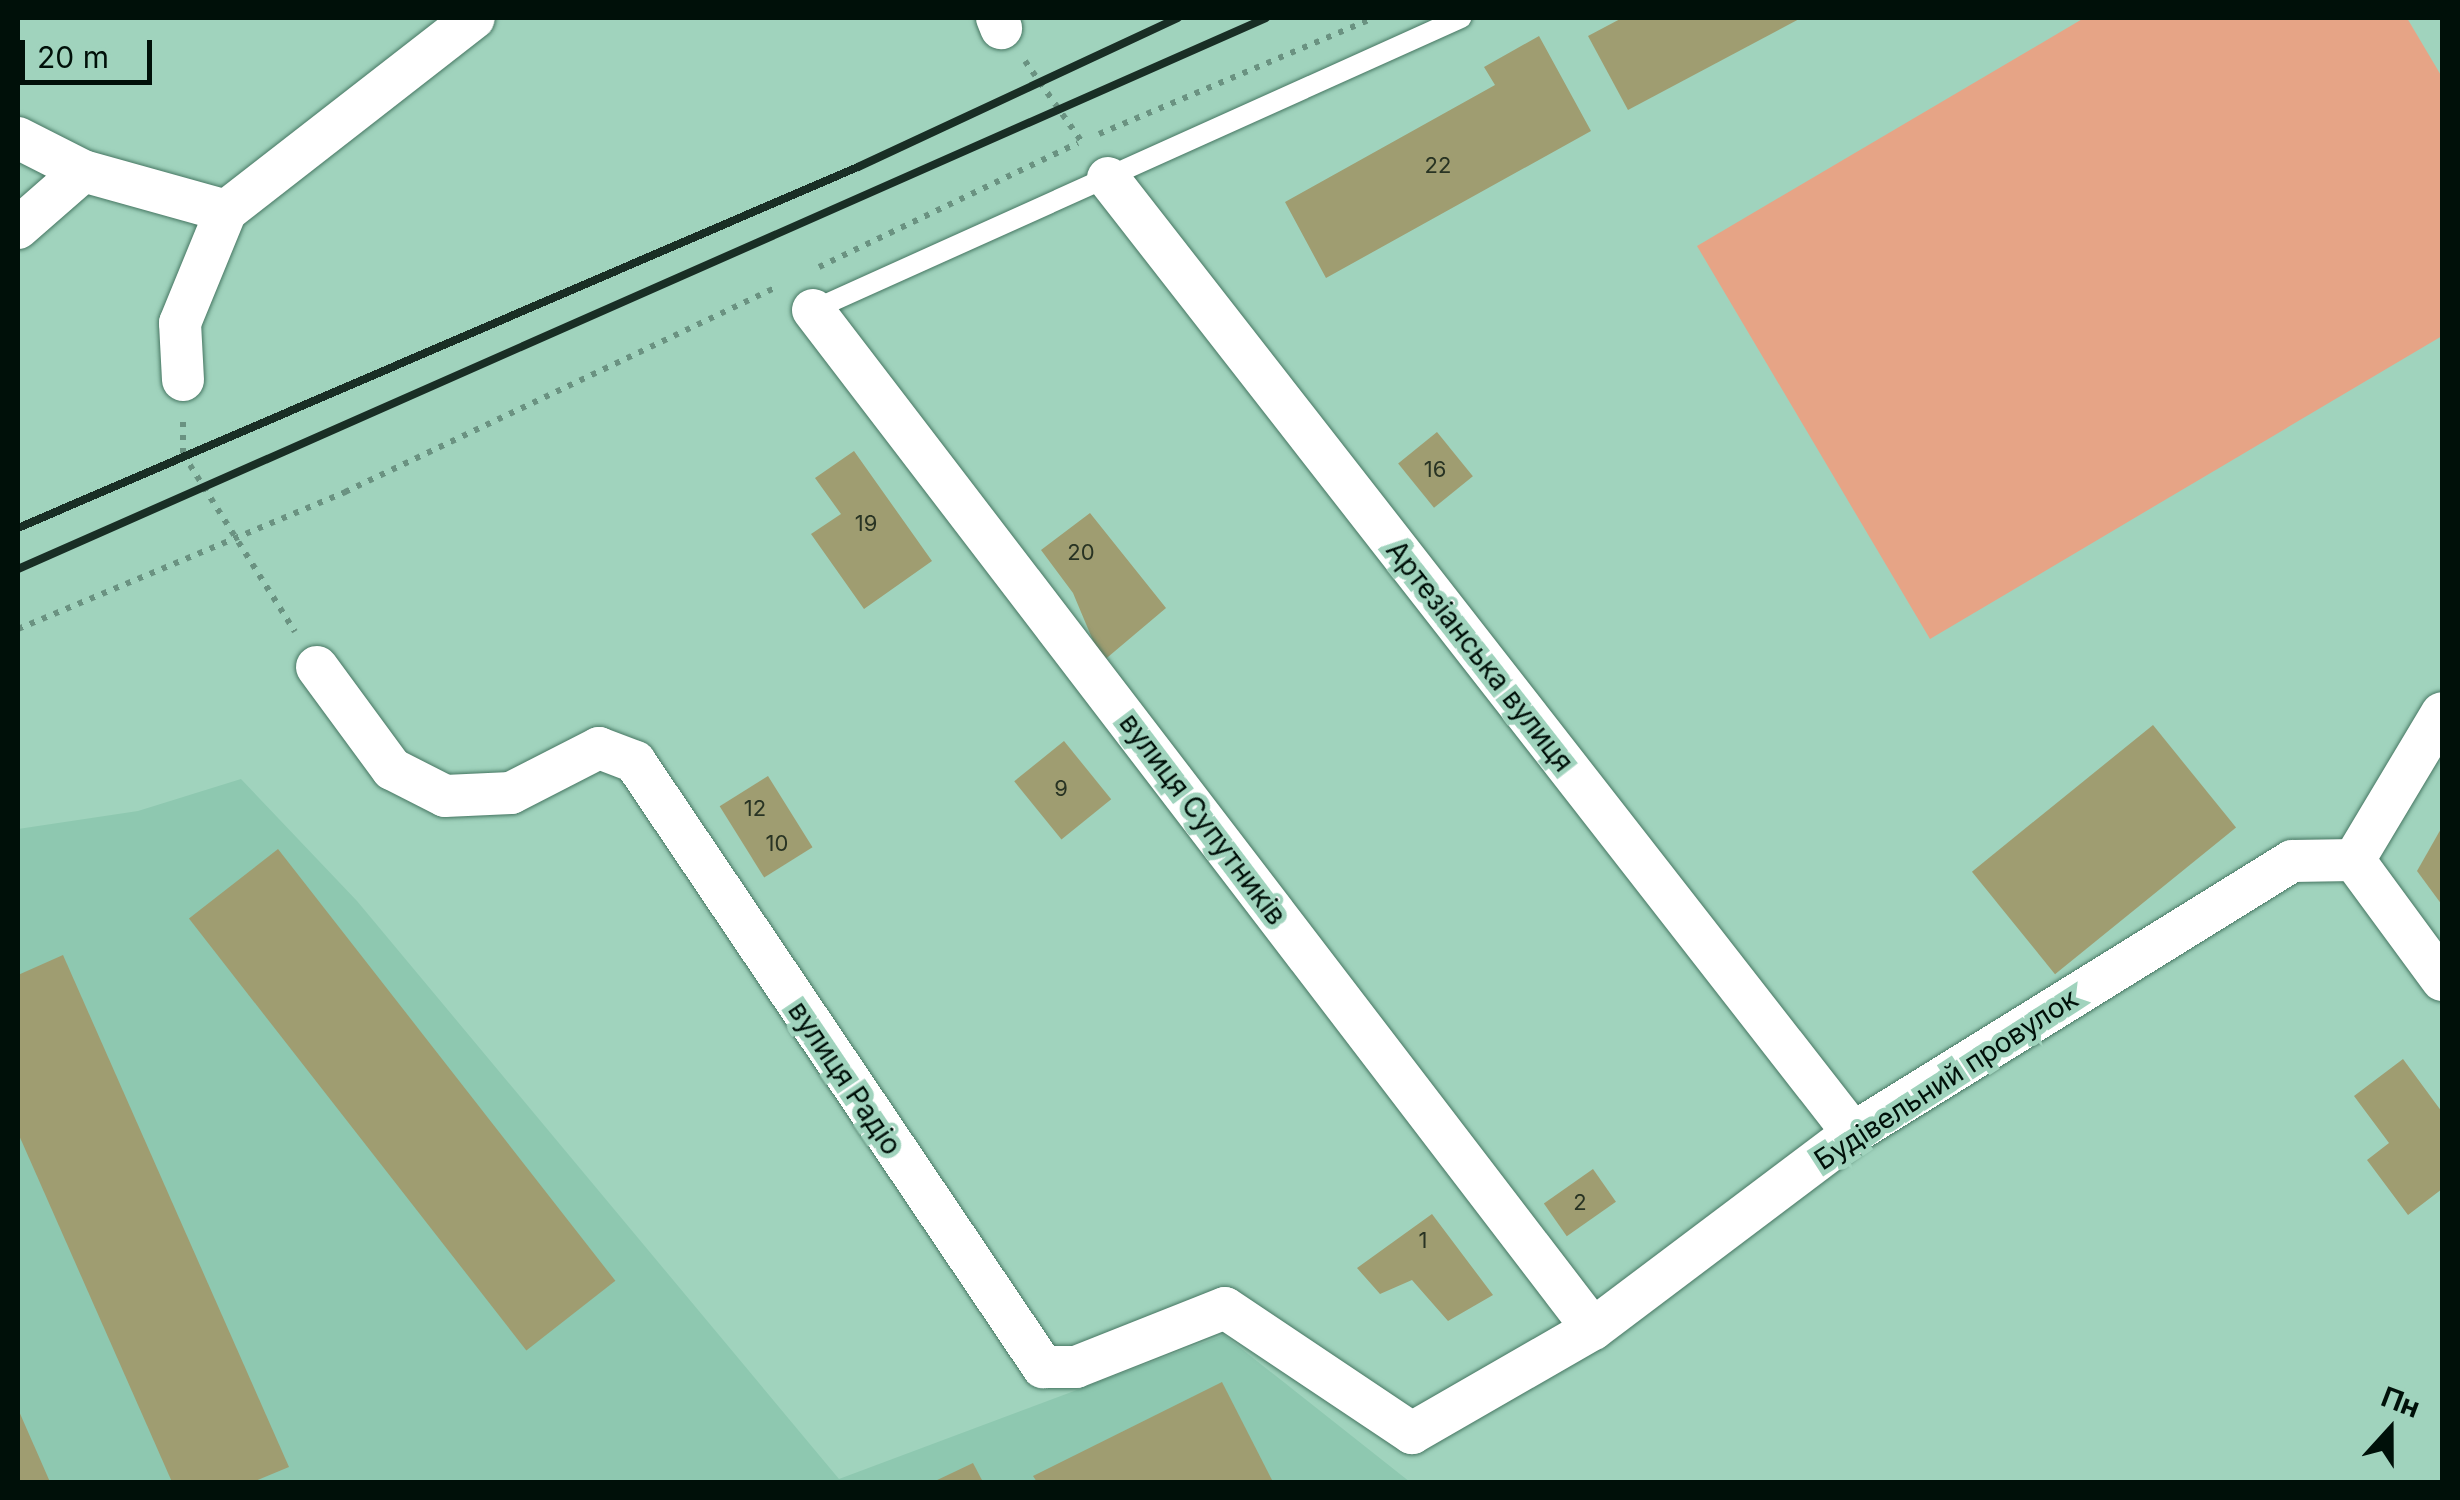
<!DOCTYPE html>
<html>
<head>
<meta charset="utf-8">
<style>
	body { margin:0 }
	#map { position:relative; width:2460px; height:1500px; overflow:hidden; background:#a0d3bd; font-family:Inter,sans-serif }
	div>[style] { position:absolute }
	.built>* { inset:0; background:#8ec8b0 }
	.green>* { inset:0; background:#e6a486 }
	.building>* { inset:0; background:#9f9d71; transform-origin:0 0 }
	.path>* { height:6px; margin-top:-3px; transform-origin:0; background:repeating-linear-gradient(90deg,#6a9281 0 5px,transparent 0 13px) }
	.roads { filter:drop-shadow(0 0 2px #467662) drop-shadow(0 0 2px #467662) }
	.lane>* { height:20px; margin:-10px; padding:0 10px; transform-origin:10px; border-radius:10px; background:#fff }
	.street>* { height:42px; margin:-21px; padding:0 21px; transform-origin:21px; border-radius:21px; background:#fff }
	.rail>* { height:8px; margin:-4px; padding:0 4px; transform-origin:4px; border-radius:4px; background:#192e25 }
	span { translate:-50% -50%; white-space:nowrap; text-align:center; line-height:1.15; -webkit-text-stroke:10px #a0d3bd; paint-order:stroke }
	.number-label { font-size:22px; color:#283323 }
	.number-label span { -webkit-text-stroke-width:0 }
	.street-label { font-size:28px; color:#001009 }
	.frame { position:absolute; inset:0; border:20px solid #001009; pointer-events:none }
	.north { position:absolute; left:2340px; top:1380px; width:100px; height:100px; -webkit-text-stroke:8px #a0d3bd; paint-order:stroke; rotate:21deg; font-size:28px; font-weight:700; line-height:40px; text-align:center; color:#001009 }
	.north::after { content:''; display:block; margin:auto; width:35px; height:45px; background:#001009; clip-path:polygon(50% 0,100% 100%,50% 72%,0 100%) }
	.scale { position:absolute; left:20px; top:40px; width:132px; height:45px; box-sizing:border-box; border:5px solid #001009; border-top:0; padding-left:12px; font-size:30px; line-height:35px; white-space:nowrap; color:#001009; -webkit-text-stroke:8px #a0d3bd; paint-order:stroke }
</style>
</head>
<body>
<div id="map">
	<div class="built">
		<div style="clip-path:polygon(241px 779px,357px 901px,839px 1479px,1224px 1335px,1410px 1482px,18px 1482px,18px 829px,138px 811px)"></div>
	</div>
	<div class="green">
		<div style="clip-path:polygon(2084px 18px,2407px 18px,2442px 77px,2442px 336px,1930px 639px,1697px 246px)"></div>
	</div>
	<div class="building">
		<div style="clip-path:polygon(1622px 18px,1801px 18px,1628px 110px,1588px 36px)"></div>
		<div style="clip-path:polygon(1539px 36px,1591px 131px,1326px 278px,1285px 202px,1495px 85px,1484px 67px)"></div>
		<div style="left:1437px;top:432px;width:57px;height:50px;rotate:51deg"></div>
		<div style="clip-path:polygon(854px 451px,932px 561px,864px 609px,811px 534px,841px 514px,815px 478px)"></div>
		<div style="clip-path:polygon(1090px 513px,1166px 608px,1102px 662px,1073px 593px,1041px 550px)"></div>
		<div style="left:2153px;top:725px;width:132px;height:233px;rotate:51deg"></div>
		<div style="left:1064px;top:741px;width:75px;height:64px;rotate:51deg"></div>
		<div style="left:768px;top:776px;width:84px;height:57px;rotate:58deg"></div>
		<div style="clip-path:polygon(2442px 827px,2442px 905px,2417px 871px)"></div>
		<div style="left:278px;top:849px;width:548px;height:113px;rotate:52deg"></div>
		<div style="clip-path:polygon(63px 955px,289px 1467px,253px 1482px,172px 1482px,18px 1133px,18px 975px)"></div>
		<div style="clip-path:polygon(2403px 1059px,2442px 1112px,2442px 1189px,2408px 1215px,2367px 1160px,2389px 1143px,2354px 1096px)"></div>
		<div style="left:1593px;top:1169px;width:40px;height:60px;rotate:55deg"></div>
		<div style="clip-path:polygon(1432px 1214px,1493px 1295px,1448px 1321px,1412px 1280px,1380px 1294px,1357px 1268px)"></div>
		<div style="clip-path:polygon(1222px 1382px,1273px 1482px,1037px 1482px,1033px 1476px)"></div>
		<div style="clip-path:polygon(18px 1409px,50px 1482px,18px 1482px)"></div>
		<div style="clip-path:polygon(973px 1463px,983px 1482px,933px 1482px)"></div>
	</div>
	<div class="path">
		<div style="left:1025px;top:61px;width:103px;rotate:54.9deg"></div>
		<div style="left:1099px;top:134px;width:298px;rotate:-22.9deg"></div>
		<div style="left:819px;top:267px;width:287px;rotate:-25.6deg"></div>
		<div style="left:183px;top:422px;width:32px;rotate:90deg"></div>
		<div style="left:183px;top:454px;width:210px;rotate:57.8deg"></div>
		<div style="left:18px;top:629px;width:355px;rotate:-22.7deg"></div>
		<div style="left:345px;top:492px;width:477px;rotate:-25.4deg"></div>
	</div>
	<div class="roads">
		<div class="lane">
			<div style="left:813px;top:310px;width:711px;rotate:-24.26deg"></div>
		</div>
		<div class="street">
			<div style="left:997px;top:18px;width:11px;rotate:68deg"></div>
			<div style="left:18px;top:138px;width:73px;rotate:26.9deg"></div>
			<div style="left:83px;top:171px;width:148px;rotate:15.6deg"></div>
			<div style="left:1108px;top:178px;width:1211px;rotate:52.04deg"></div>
			<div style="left:18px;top:228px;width:86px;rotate:-41.2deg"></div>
			<div style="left:813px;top:310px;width:1283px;rotate:52.57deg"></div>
			<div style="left:183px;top:380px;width:57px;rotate:-93deg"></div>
			<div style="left:180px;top:323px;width:121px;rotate:-67.7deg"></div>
			<div style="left:226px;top:211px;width:314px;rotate:-37.9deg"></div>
			<div style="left:317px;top:667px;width:127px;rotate:53.7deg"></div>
			<div style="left:392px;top:769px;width:59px;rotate:27deg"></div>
			<div style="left:445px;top:796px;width:66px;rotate:-2.6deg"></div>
			<div style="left:511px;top:793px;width:99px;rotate:-27.1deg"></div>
			<div style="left:599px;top:748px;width:39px;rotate:21deg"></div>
			<div style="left:635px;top:762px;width:730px;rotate:56.01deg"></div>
			<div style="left:1043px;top:1367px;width:33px"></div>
			<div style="left:1076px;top:1367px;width:160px;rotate:-21.6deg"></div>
			<div style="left:1225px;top:1308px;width:225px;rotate:33.8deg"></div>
			<div style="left:1412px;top:1433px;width:209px;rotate:-29.9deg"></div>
			<div style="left:1593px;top:1329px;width:326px;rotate:-37deg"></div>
			<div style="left:1853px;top:1133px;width:516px;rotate:-31.78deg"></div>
			<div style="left:2292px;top:861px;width:62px;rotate:-0.9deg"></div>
			<div style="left:2354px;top:860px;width:171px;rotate:-59.1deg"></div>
			<div style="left:2354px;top:860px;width:149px;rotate:53.7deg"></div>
		</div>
	</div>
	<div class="rail">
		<div style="left:18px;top:528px;width:914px;rotate:-23.26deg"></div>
		<div style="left:858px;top:167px;width:353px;rotate:-25deg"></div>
		<div style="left:18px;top:569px;width:1364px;rotate:-23.82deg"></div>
	</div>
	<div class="number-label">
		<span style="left:1438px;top:166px">22</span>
		<span style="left:1435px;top:470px">16</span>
		<span style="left:866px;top:524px">19</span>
		<span style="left:1081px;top:553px">20</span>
		<span style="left:1061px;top:789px">9</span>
		<span style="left:755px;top:809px">12</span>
		<span style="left:777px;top:844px">10</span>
		<span style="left:1580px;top:1203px">2</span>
		<span style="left:1423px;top:1241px">1</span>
	</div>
	<div class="street-label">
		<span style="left:1480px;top:656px;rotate:52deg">Артезіанська вулиця</span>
		<span style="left:1203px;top:819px;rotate:53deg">вулиця Супутників</span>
		<span style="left:845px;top:1078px;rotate:56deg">вулиця Радіо</span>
		<span style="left:1946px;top:1079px;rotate:-33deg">Будівельний провулок</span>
	</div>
	<div class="frame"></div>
	<div class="north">Пн</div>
	<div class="scale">20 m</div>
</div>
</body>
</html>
